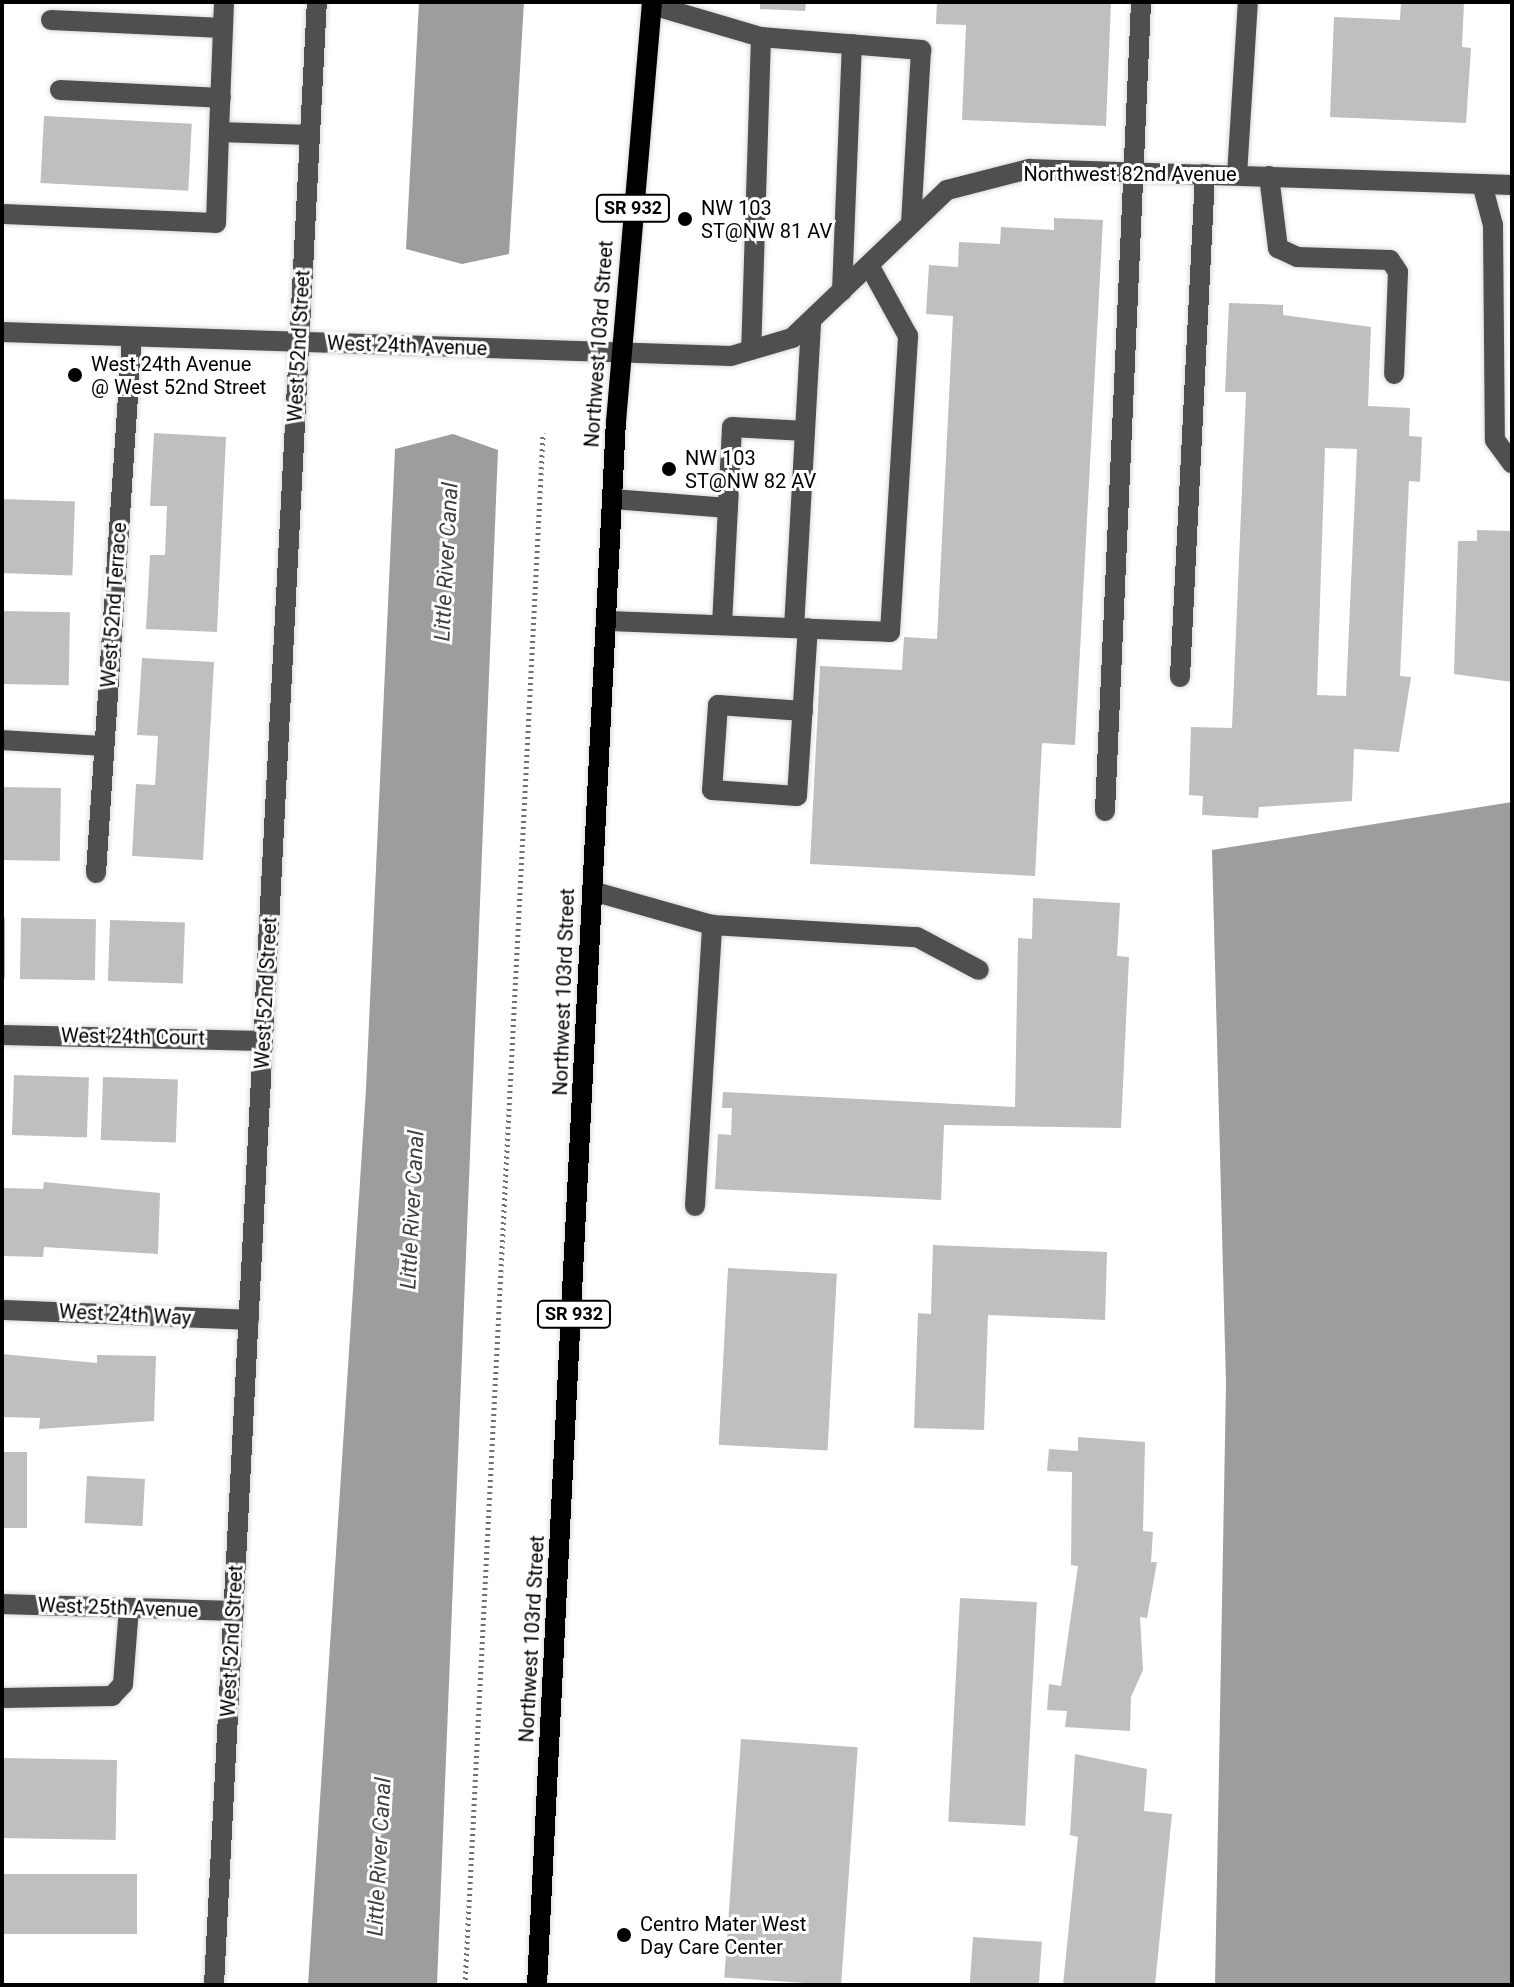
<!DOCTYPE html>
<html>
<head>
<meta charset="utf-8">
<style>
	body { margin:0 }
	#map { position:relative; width:1514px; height:1987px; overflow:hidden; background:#fff; font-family:Roboto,sans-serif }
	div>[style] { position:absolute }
	.water>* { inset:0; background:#9d9d9d }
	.building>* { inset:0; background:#bfbfbf; transform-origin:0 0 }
	.path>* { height:5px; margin-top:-2.5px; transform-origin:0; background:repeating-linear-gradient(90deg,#717171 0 2px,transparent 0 6px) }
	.roads { filter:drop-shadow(0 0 2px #dbdbdb) drop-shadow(0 0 2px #dbdbdb) }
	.minor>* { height:20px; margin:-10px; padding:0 10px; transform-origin:10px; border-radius:10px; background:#4f4f4f }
	.major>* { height:20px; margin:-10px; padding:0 10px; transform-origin:10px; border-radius:10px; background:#000 }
	.dots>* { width:22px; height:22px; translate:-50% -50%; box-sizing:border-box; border:4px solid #fff; border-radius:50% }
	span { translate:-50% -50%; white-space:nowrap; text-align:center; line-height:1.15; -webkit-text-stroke:6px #fff; paint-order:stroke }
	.shield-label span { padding:2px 6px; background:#fff; border:2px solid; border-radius:6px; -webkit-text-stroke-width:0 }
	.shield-label { font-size:18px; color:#000; font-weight:700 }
	.street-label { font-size:20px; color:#000 }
	.poi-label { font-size:20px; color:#000 }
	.left { translate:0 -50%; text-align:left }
	.water-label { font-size:22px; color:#3e3e3e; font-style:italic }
	.frame { position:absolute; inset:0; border:4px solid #000; pointer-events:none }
</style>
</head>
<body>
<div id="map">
	<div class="water">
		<div style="clip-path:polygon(419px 2px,524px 2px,509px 254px,462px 264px,406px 249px)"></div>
		<div style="clip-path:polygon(453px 434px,498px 450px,437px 1985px,308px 1985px,366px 1089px,395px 449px)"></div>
		<div style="clip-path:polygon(1512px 802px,1512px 1985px,1215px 1985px,1226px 1384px,1212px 850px)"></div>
	</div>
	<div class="building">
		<div style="clip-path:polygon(760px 2px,806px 2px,805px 11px,760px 9px)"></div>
		<div style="clip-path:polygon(937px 2px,1111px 2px,1106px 126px,962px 120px,966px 25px,936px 24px)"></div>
		<div style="clip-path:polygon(1401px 2px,1464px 2px,1462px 47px,1471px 48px,1466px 123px,1330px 117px,1334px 17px,1400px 20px)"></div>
		<div style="left:44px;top:116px;width:148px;height:67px;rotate:3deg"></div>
		<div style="clip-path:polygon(1054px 218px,1103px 220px,1075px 745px,1042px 743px,1035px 876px,810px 864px,820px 666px,902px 670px,904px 637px,937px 639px,953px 316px,926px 314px,929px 265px,958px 267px,959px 242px,1000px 244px,1001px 227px,1054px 230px)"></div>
		<div style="clip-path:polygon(evenodd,1229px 303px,1283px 305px,1283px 315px,1371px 327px,1368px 406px,1410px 408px,1409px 436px,1422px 437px,1420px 482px,1409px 481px,1400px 676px,1411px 677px,1399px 752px,1354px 749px,1352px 801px,1259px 807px,1258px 818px,1202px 815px,1203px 796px,1189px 795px,1191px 727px,1232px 728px,1246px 392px,1225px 392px,1229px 303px,1325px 448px,1357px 449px,1346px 696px,1317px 695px,1325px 448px)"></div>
		<div style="clip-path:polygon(154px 433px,226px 437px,217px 632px,146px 629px,150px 555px,165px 555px,167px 506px,150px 506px)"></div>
		<div style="left:2px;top:499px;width:73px;height:74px;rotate:2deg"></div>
		<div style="clip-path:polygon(1477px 530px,1512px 531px,1512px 682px,1454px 674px,1458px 541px,1477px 541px)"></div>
		<div style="left:2px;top:611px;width:68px;height:73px;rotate:1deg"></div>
		<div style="clip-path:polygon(142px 658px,214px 662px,203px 860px,132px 856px,136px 784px,155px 785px,158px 736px,137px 735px)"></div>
		<div style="left:2px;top:787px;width:59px;height:73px;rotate:1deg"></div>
		<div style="clip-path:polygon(1033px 898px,1120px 903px,1117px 956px,1129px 957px,1121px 1128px,944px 1125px,941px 1200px,715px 1189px,718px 1134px,731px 1135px,732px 1108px,722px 1108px,723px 1092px,1015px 1107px,1018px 938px,1032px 939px)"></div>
		<div style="left:2px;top:918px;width:3px;height:60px"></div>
		<div style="left:21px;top:918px;width:75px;height:61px;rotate:1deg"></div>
		<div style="left:110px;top:920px;width:75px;height:61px;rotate:2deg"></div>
		<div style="left:14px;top:1075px;width:75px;height:60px;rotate:2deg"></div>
		<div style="left:103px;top:1077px;width:75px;height:63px;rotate:2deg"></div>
		<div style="clip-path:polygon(44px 1182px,160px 1193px,158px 1254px,44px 1247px,43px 1257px,2px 1256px,2px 1188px,43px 1189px)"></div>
		<div style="clip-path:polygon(933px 1245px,1107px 1252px,1105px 1320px,988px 1315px,984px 1430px,914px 1428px,918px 1313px,931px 1314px)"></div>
		<div style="left:728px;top:1268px;width:109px;height:177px;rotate:3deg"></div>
		<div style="clip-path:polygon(2px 1354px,97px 1363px,97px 1355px,156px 1356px,154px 1421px,39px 1429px,40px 1418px,2px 1417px)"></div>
		<div style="clip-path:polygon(1078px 1437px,1145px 1442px,1143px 1531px,1153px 1532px,1151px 1562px,1157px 1562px,1147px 1618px,1140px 1617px,1143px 1670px,1131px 1697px,1130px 1731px,1065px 1727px,1067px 1711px,1047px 1710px,1049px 1684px,1061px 1686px,1078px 1566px,1071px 1565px,1072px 1472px,1047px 1471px,1049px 1449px,1078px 1451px)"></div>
		<div style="left:2px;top:1452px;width:25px;height:76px"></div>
		<div style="left:87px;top:1476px;width:58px;height:47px;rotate:3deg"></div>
		<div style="left:960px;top:1598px;width:77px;height:224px;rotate:3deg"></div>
		<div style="left:741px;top:1739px;width:117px;height:239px;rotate:4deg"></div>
		<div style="clip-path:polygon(1075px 1754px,1147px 1769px,1144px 1811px,1172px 1814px,1155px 1985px,1063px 1985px,1078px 1837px,1070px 1835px)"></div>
		<div style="left:2px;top:1758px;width:115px;height:80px;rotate:1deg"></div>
		<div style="left:2px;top:1874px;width:135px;height:60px"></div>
		<div style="left:973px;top:1937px;width:69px;height:48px;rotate:4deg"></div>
	</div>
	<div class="path">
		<div style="left:465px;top:1985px;width:1554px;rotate:-87.12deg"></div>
	</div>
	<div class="roads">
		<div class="minor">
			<div style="left:652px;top:5px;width:114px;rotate:16.4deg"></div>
			<div style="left:761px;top:37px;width:313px;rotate:91.8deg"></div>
			<div style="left:51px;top:20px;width:172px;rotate:2.7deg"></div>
			<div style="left:761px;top:37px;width:161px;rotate:4.6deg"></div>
			<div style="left:921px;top:50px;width:174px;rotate:93.3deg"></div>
			<div style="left:60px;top:90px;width:161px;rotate:2.8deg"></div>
			<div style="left:219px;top:132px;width:130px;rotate:-87.8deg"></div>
			<div style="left:1237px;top:175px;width:173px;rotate:-86.4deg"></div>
			<div style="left:1269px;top:176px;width:73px;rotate:82.9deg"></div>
			<div style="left:1278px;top:248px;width:21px;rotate:25deg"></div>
			<div style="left:1297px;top:257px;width:93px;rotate:1.8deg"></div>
			<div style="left:1390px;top:260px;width:14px;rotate:56deg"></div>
			<div style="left:1398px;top:272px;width:102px;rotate:92.2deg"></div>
			<div style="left:1482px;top:184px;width:42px;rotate:75deg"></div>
			<div style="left:1493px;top:225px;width:215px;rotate:89.5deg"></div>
			<div style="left:1495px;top:440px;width:29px;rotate:54deg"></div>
			<div style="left:2px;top:214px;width:214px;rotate:2.4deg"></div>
			<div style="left:216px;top:223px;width:91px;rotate:-88.1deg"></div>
			<div style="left:219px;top:132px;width:91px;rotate:1.9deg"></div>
			<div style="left:842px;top:291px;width:247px;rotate:-87.7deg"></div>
			<div style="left:2px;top:332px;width:729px;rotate:1.89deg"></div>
			<div style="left:731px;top:356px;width:64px;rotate:-16.4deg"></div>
			<div style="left:792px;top:338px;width:214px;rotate:-43.7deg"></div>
			<div style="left:947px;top:190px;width:85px;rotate:-14.4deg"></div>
			<div style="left:1029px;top:169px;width:483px;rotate:1.9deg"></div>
			<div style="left:613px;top:499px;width:115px;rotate:4.5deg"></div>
			<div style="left:606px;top:621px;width:284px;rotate:2.2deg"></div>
			<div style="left:890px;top:632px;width:297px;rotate:-86.5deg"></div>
			<div style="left:908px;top:336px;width:81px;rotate:-118.8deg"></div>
			<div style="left:722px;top:625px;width:198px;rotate:-87.1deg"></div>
			<div style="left:732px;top:427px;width:73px;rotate:3.1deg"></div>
			<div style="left:794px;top:628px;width:306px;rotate:-86.8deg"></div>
			<div style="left:1180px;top:677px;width:504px;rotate:-87.15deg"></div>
			<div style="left:803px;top:711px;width:85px;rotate:-176deg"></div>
			<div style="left:718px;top:705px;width:85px;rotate:94deg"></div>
			<div style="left:712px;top:790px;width:85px;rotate:4deg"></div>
			<div style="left:797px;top:796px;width:168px;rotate:-86.3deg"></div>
			<div style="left:2px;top:740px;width:102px;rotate:3.4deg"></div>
			<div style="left:1105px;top:811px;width:810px;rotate:-87.45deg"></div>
			<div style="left:96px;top:873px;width:537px;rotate:-86.16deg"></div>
			<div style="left:592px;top:891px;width:125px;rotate:15.8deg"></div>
			<div style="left:712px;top:925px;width:205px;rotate:3.4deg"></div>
			<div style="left:917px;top:937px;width:70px;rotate:28deg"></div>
			<div style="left:2px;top:1035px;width:261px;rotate:1.3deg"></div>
			<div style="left:695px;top:1206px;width:282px;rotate:-86.5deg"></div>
			<div style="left:2px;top:1310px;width:247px;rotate:2.3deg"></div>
			<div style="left:2px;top:1604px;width:232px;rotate:1.7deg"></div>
			<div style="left:2px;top:1698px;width:110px;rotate:-1deg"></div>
			<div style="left:112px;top:1696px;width:16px;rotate:-47deg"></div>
			<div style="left:123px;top:1684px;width:76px;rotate:-85.5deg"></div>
			<div style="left:214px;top:1985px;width:1986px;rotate:-87.03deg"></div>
		</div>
		<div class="major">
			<div style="left:537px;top:1985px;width:1565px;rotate:-87.11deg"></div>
			<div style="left:616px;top:422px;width:422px;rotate:-85.1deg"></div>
		</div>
	</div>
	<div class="dots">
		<div style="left:685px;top:219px;background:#000"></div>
		<div style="left:75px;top:375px;background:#000"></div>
		<div style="left:669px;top:469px;background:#000"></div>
		<div style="left:624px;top:1935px;background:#000"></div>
	</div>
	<div class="shield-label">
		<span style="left:633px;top:208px">SR 932</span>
		<span style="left:574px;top:1314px">SR 932</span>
	</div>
	<div class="street-label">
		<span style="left:1130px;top:174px">Northwest 82nd Avenue</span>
		<span style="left:599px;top:344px;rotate:-86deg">Northwest 103rd Street</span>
		<span style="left:299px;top:346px;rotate:-87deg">West 52nd Street</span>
		<span style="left:407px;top:346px;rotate:2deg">West 24th Avenue</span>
		<span style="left:114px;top:605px;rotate:-86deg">West 52nd Terrace</span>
		<span style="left:564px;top:992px;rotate:-88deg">Northwest 103rd Street</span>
		<span style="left:266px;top:993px;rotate:-87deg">West 52nd Street</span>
		<span style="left:133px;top:1037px;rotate:1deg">West 24th Court</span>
		<span style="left:125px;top:1315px;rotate:3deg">West 24th Way</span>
		<span style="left:118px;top:1608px;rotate:2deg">West 25th Avenue</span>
		<span style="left:532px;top:1639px;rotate:-87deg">Northwest 103rd Street</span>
		<span style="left:232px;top:1641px;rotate:-87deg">West 52nd Street</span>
	</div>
	<div class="poi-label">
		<span class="left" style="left:701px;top:220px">NW 103<br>ST@NW 81 AV</span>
		<span class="left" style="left:91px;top:376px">West 24th Avenue<br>@ West 52nd Street</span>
		<span class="left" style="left:685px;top:470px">NW 103<br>ST@NW 82 AV</span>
		<span class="left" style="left:640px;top:1936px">Centro Mater West<br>Day Care Center</span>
	</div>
	<div class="water-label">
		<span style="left:446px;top:562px;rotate:-87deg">Little River Canal</span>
		<span style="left:412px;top:1210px;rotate:-87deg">Little River Canal</span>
		<span style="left:379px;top:1857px;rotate:-87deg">Little River Canal</span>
	</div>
	<div class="frame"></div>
</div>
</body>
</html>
